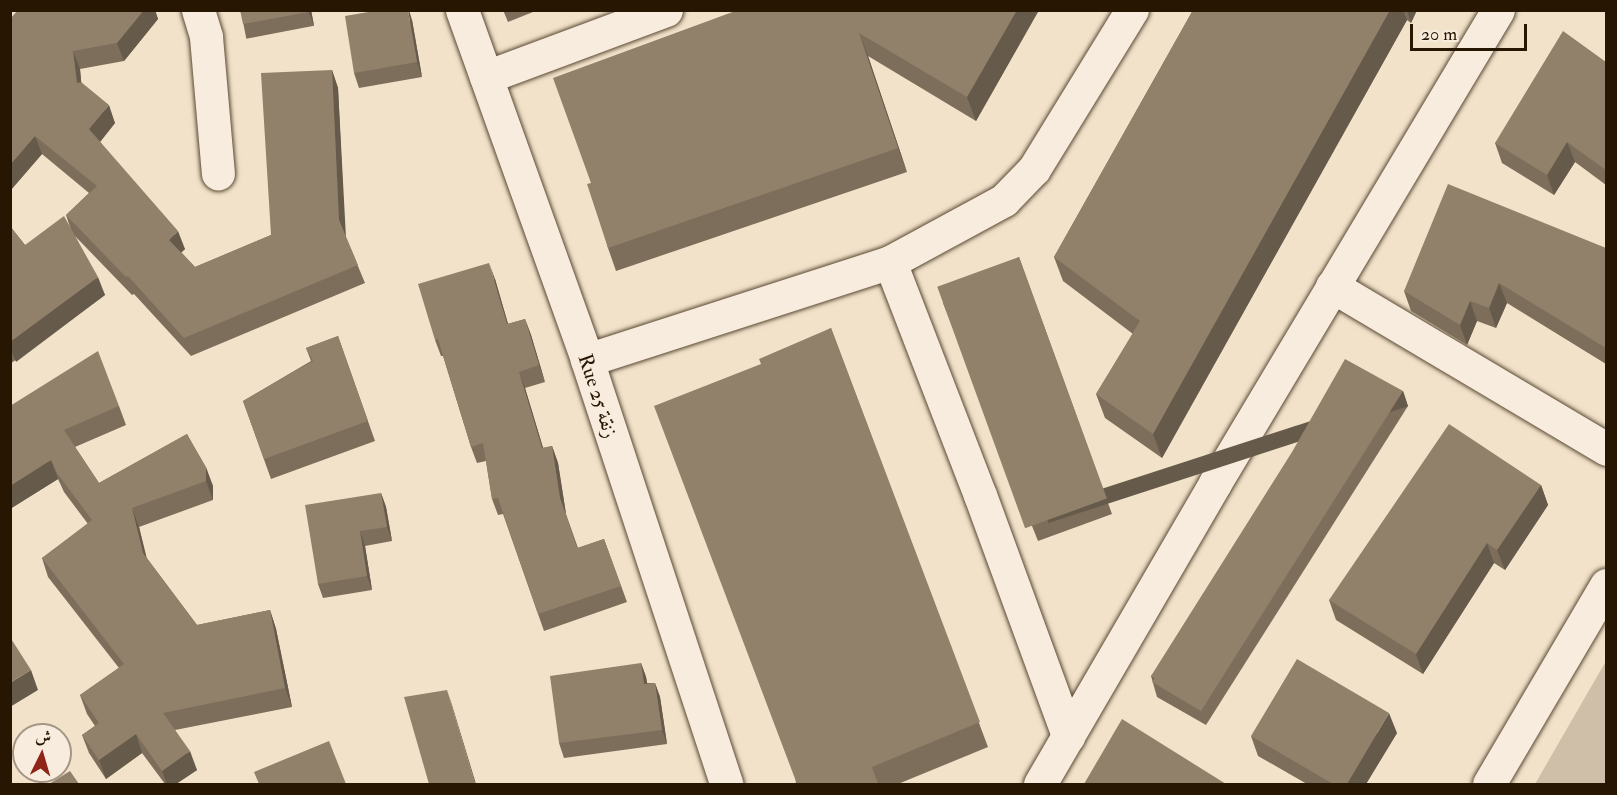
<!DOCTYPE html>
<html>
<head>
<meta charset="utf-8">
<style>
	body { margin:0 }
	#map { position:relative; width:1617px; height:795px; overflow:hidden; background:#f2e2ca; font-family:"IM FELL Double Pica",Amiri,serif }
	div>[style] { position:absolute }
	.green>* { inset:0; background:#cfbfa8 }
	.roads { filter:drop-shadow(0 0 2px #5a4933) drop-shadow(0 0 2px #5a4933) }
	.street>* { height:33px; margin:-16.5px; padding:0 16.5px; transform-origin:16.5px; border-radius:16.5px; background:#f7ecdd }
	.secondary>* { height:33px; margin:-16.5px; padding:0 16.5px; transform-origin:16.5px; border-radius:16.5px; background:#f7ecdd }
	.wall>* { inset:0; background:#7d6e5b; transform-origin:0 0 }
	.shaded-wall>* { inset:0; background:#665a4a; transform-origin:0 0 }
	.building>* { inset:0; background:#91806a; transform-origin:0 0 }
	span { translate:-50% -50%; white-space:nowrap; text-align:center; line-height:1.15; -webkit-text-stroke:4.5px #f7ecdd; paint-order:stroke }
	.street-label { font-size:20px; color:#271601 }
	.frame { position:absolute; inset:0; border:12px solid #271601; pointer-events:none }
	.north { position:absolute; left:12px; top:723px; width:60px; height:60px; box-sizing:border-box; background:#f7ecdd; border:2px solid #a49685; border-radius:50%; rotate:5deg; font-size:16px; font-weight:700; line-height:24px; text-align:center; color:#271601 }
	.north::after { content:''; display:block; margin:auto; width:21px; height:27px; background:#8f2418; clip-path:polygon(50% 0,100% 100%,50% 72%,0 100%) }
	.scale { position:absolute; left:1410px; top:24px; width:117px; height:27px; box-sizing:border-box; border:3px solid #271601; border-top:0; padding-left:8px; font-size:18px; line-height:21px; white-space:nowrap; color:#271601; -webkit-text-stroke:4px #f7ecdd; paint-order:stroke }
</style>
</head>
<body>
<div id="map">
	<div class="green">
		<div style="clip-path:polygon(1606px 661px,1606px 784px,1535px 784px)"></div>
	</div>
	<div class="roads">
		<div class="street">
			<div style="left:198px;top:10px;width:28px;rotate:73deg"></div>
			<div style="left:206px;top:37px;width:137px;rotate:85deg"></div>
			<div style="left:462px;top:10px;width:372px;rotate:70.3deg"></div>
			<div style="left:587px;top:360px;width:446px;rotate:71.8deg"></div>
			<div style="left:486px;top:77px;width:192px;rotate:-20.4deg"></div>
			<div style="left:890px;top:262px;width:250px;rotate:68.9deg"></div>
			<div style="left:980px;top:495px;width:257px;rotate:69.9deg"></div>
			<div style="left:1332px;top:286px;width:319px;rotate:30.7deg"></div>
			<div style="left:587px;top:360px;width:318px;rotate:-17.9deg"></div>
			<div style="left:890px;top:262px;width:130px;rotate:-28.5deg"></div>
			<div style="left:1004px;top:200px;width:43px;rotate:-45.9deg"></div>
			<div style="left:1034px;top:169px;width:187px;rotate:-58.4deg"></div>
			<div style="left:1040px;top:784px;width:348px;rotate:-59.8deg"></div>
			<div style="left:1215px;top:483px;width:551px;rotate:-59.11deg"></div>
		</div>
		<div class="secondary">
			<div style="left:1489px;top:784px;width:231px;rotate:-59.5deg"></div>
		</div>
	</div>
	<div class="wall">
		<div style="clip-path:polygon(18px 10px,155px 10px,158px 19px,124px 61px,80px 69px,81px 82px,115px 123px,100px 142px,185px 249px,181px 252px,195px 267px,271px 235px,332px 70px,338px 88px,345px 235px,365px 283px,191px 356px,134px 294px,132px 295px,74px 235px,105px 295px,10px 364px,10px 226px,25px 245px,71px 230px,66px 215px,89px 193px,42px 154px,10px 191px)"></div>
		<div style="left:311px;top:10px;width:16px;height:69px;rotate:79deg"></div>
		<div style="clip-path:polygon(503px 10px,538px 10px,508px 22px)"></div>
		<div style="clip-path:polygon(738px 10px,1039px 10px,976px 121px,868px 56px,907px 172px,616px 271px,608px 248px,591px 183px)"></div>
		<div style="clip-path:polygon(1193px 10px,1417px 10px,1411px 23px,1407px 20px,1162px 458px,1105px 418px,1096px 394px,1133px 334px,1063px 281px,1054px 257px)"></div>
		<div style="clip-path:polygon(412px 20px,422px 77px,359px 88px,354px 73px)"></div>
		<div style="clip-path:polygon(1606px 62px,1606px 185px,1575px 162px,1554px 195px,1502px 163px,1495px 143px)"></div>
		<div style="clip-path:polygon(1606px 248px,1606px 364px,1507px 303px,1496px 328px,1477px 321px,1467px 345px,1411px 311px,1404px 291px)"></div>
		<div style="clip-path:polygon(1019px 257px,1112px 514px,1038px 541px,943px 303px)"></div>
		<div style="clip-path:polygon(495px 279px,508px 324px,525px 319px,531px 335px,545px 382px,525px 388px,543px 448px,552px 446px,558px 463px,566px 514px,578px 548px,604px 539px,627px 602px,544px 631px,503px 514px,498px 515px,492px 499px,486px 461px,477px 463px,471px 447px,443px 356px,441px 356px,435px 340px)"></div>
		<div style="clip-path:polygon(831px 328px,988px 747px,898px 784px,796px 784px,761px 365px)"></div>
		<div style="clip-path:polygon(338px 336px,375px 441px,271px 479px,243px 401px,311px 361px,306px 348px)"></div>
		<div style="clip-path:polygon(1403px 391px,1408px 406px,1206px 725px,1157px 697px,1151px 676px)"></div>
		<div style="clip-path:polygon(10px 406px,119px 406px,126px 425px,75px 447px,99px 483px,187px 434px,213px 486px,213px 500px,139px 527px,146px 557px,197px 625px,270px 610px,276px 629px,292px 707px,175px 730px,197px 770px,176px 784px,165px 784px,142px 753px,106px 779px,89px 753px,82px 735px,95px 726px,87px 714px,80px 695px,119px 668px,48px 577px,42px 558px,88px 524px,64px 492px,58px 479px,10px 509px)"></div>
		<div style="clip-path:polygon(1541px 485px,1548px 505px,1505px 570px,1494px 563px,1423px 674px,1336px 620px,1329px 600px)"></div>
		<div style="clip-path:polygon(381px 493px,386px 507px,392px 541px,365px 546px,372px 590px,323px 598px,318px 584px)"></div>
		<div style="clip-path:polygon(641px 663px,646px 677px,647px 683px,655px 683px,660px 697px,667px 744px,564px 758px,559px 743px)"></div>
		<div style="clip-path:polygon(1397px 733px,1366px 784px,1307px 784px,1258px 756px,1251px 736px)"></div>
	</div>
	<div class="shaded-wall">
		<div style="clip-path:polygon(144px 10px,155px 10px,158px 19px,124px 61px,117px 43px)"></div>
		<div style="clip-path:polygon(308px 10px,311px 10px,314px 26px)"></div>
		<div style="clip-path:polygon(408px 10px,409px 10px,412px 20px,422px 77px,417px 62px)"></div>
		<div style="clip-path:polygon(1017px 10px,1039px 10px,976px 121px,967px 97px)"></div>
		<div style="clip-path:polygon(1390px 10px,1403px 10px,1407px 20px,1162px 458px,1153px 434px)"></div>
		<div style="clip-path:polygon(1407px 10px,1417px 10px,1411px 23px)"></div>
		<div style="clip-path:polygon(859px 33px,868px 56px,907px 172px,898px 148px)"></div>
		<div style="clip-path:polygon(73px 51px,80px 69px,83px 101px,77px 83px)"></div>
		<div style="clip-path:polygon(332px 70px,338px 88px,346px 238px,339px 220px)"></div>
		<div style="clip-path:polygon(109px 105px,115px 123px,96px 147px,89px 129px)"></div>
		<div style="clip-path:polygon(35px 136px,42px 154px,10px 191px,10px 165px)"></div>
		<div style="clip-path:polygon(1567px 142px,1575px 162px,1554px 195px,1547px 175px)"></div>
		<div style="clip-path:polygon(178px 231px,185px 249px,176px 258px,169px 240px)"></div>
		<div style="clip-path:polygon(489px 263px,495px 279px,513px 341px,507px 324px)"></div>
		<div style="clip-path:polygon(98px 277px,105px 295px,16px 362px,10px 348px,10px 342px)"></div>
		<div style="clip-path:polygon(1499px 283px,1507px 303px,1496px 328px,1489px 308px)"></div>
		<div style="clip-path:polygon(1470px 301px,1477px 321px,1467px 345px,1460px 325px)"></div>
		<div style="clip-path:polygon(525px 319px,531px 335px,545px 382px,539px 365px)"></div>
		<div style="clip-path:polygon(519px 372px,525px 388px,548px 464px,542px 448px)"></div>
		<div style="left:1403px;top:391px;width:16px;height:378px;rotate:72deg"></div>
		<div style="clip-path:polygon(552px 446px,558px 463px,566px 514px,560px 498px)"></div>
		<div style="clip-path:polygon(51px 460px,58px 479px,10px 509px,10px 486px)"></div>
		<div style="clip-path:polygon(206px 467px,213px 486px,213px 500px,206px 481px)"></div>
		<div style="clip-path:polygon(1541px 485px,1548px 505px,1505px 570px,1497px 550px)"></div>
		<div style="clip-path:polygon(381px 493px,386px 507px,392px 541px,387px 527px)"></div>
		<div style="clip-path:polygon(132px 508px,139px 527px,150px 571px,143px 553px)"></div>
		<div style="clip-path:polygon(360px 531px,365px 546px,372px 590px,367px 576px)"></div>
		<div style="clip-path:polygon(1487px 543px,1494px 563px,1423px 674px,1416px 654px)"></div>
		<div style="clip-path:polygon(270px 610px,276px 629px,292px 707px,285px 688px)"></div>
		<div style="clip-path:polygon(641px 663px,646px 677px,650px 698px,644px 684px)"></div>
		<div style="clip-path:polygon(31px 670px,38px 690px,10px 707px,10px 683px)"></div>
		<div style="clip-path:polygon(655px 683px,660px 697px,667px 744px,662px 730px)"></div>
		<div style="clip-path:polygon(447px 690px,452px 705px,476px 784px,475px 784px)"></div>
		<div style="clip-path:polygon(1389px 713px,1397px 733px,1366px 784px,1347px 784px)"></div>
		<div style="clip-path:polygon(136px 734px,142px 753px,106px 779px,99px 760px)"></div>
		<div style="clip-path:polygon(190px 751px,197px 770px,176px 784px,167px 784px,162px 771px)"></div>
	</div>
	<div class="building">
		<div style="clip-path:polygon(18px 10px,144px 10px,117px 43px,73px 51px,77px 83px,81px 82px,109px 105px,89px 129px,178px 231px,169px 240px,195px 267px,271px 235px,261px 73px,332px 70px,339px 220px,358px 265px,184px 338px,128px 276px,126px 277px,66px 215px,97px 186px,35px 136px,10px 165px,10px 19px)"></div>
		<div style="clip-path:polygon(240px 10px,308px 10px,309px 12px,243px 24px)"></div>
		<div style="clip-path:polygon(380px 10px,408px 10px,417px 62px,354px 73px,345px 16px)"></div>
		<div style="clip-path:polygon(738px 10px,1017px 10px,967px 97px,859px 33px,898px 148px,608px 248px,587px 184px,591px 183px,553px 78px)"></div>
		<div style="clip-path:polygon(1193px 10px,1390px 10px,1153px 434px,1096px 394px,1140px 321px,1054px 257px)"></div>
		<div style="clip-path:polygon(1563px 31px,1606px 62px,1606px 170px,1567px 142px,1547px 175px,1495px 143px)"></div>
		<div style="clip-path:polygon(1448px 184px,1606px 248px,1606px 348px,1499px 283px,1489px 308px,1470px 301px,1460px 325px,1404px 291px)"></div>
		<div style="clip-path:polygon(64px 216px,98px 277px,10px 342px,10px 226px,25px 245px)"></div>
		<div style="left:1019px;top:257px;width:257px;height:87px;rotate:70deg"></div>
		<div style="clip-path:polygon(489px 263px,507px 324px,525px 319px,539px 365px,519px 372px,542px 448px,552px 446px,560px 498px,577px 548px,604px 539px,621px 586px,538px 614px,498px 498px,492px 499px,483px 443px,471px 447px,438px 339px,435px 340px,418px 284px)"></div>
		<div style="clip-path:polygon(831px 328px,980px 722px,872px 767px,878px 784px,797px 784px,654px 406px,761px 364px,759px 359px)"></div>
		<div style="clip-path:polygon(338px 336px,368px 421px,264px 459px,243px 401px,313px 361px,306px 348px)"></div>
		<div style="clip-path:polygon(98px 351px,119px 406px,64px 430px,99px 483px,187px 434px,206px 467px,206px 481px,132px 508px,143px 553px,197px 625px,270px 610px,285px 688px,163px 713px,190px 751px,162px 771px,136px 734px,99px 760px,82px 735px,99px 723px,80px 695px,124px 664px,42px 558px,92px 520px,57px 473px,51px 460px,10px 486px,10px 406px)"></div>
		<div style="clip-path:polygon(1345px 359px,1403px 391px,1201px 711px,1152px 682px,1155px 678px,1151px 676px,1292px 452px)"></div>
		<div style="clip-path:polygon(1449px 424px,1541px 485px,1497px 550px,1487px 543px,1416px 654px,1329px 600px)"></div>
		<div style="clip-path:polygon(381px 493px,387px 527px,360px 531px,367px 576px,318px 584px,305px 505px)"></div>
		<div style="clip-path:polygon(10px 637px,31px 670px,10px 683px)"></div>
		<div style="clip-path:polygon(1297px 659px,1389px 713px,1347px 784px,1333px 784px,1251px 736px)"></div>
		<div style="clip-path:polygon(641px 663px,644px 684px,655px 683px,662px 730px,559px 743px,550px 676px)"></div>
		<div style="clip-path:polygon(447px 690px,475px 784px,429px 784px,404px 697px)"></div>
		<div style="clip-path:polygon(1122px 719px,1226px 784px,1084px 784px)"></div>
		<div style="clip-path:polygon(329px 741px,346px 784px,259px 784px,254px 772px)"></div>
		<div style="clip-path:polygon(70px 771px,79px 784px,49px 784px)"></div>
	</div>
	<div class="street-label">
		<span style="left:598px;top:396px;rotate:72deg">Rue 25 زنقة</span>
	</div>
	<div class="frame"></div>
	<div class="north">ش</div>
	<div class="scale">20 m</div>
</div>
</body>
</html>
